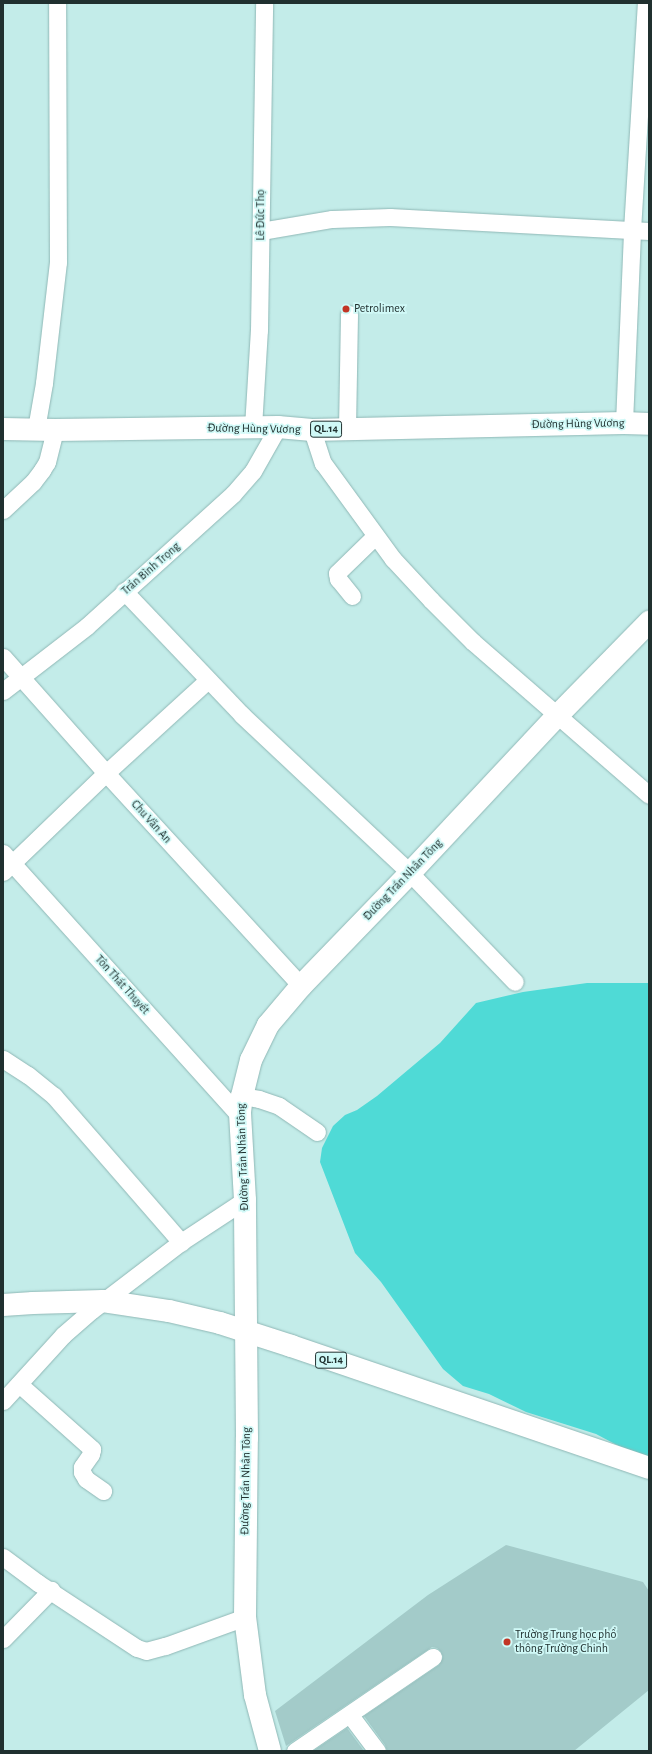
<!DOCTYPE html>
<html>
<head>
<meta charset="utf-8">
<style>
	body { margin:0 }
	#map { position:relative; width:652px; height:1754px; overflow:hidden; background:#c3ece9; font-family:"Alegreya Sans",sans-serif }
	div>[style] { position:absolute }
	.water>* { inset:0; background:#4fdad6 }
	.building>* { inset:0; background:#a3cbc9 }
	.roads { filter:drop-shadow(0 0 1px #8fb7b5) drop-shadow(0 0 1px #8fb7b5) }
	.minor>* { height:17px; margin:-8.5px; padding:0 8.5px; transform-origin:8.5px; border-radius:8.5px; background:#fff }
	.major>* { height:22px; margin:-11px; padding:0 11px; transform-origin:11px; border-radius:11px; background:#fff }
	.highway>* { height:22px; margin:-11px; padding:0 11px; transform-origin:11px; border-radius:11px; background:#fff }
	.dots>* { width:11px; height:11px; translate:-50% -50%; box-sizing:border-box; border:2px solid #d0f9f7; border-radius:50% }
	span { translate:-50% -50%; white-space:nowrap; text-align:center; line-height:1.15; -webkit-text-stroke:3.5px #d0f9f7; paint-order:stroke }
	.shield-label span { padding:1px 3px; background:#d0f9f7; border:1px solid; border-radius:3px; -webkit-text-stroke-width:0 }
	.shield-label { font-size:11px; color:#20302f; font-weight:700 }
	.street-label { font-size:12px; color:#20302f }
	.poi-label { font-size:12px; color:#20302f }
	.left { translate:0 -50%; text-align:left }
	.frame { position:absolute; inset:0; border:4px solid #20302f; pointer-events:none }
</style>
</head>
<body>
<div id="map">
	<div class="water">
		<div style="clip-path:polygon(587px 983px,649px 983px,649px 1462px,596px 1434px,526px 1412px,489px 1394px,463px 1386px,443px 1369px,381px 1282px,355px 1253px,320px 1162px,322px 1148px,333px 1126px,345px 1115px,357px 1110px,377px 1096px,440px 1043px,476px 1003px,523px 992px)"></div>
	</div>
	<div class="building">
		<div style="clip-path:polygon(506px 1545px,643px 1582px,649px 1591px,649px 1690px,574px 1751px,387px 1751px,385px 1745px,364px 1716px,439px 1665px,443px 1657px,441px 1652px,437px 1648px,432px 1647px,286px 1746px,275px 1711px,428px 1595px)"></div>
		<div style="clip-path:polygon(347px 1728px,364px 1751px,313px 1751px)"></div>
	</div>
	<div class="roads">
		<div class="minor">
			<div style="left:261px;top:231px;width:72px;rotate:-9.6deg"></div>
			<div style="left:332px;top:219px;width:58px;rotate:-2deg"></div>
			<div style="left:390px;top:217px;width:259px;rotate:3.1deg"></div>
			<div style="left:624px;top:423px;width:193px;rotate:-87.6deg"></div>
			<div style="left:632px;top:230px;width:227px;rotate:-86.5deg"></div>
			<div style="left:253px;top:427px;width:97px;rotate:-86.5deg"></div>
			<div style="left:259px;top:330px;width:327px;rotate:-89.1deg"></div>
			<div style="left:36px;top:429px;width:47px;rotate:-80.1deg"></div>
			<div style="left:44px;top:383px;width:122px;rotate:-83.4deg"></div>
			<div style="left:58px;top:262px;width:259px;rotate:-90.2deg"></div>
			<div style="left:347px;top:429px;width:115px;rotate:-89deg"></div>
			<div style="left:312px;top:430px;width:35px;rotate:72deg"></div>
			<div style="left:323px;top:463px;width:119px;rotate:53.9deg"></div>
			<div style="left:393px;top:559px;width:56px;rotate:47.2deg"></div>
			<div style="left:431px;top:600px;width:59px;rotate:45deg"></div>
			<div style="left:473px;top:642px;width:233px;rotate:41deg"></div>
			<div style="left:3px;top:510px;width:41px;rotate:-43deg"></div>
			<div style="left:33px;top:482px;width:15px;rotate:-53deg"></div>
			<div style="left:42px;top:470px;width:9px;rotate:-58deg"></div>
			<div style="left:47px;top:462px;width:33px;rotate:-76deg"></div>
			<div style="left:124px;top:591px;width:171px;rotate:46.4deg"></div>
			<div style="left:242px;top:715px;width:231px;rotate:43.2deg"></div>
			<div style="left:410px;top:873px;width:151px;rotate:46.1deg"></div>
			<div style="left:352px;top:596px;width:22px;rotate:-129deg"></div>
			<div style="left:338px;top:579px;width:6px;rotate:-99deg"></div>
			<div style="left:337px;top:573px;width:53px;rotate:-44.2deg"></div>
			<div style="left:3px;top:657px;width:155px;rotate:48.4deg"></div>
			<div style="left:106px;top:773px;width:289px;rotate:47.5deg"></div>
			<div style="left:3px;top:691px;width:106px;rotate:-37.7deg"></div>
			<div style="left:87px;top:626px;width:197px;rotate:-42.1deg"></div>
			<div style="left:233px;top:494px;width:30px;rotate:-49deg"></div>
			<div style="left:253px;top:471px;width:51px;rotate:-60.4deg"></div>
			<div style="left:3px;top:853px;width:355px;rotate:48deg"></div>
			<div style="left:3px;top:872px;width:143px;rotate:-43.9deg"></div>
			<div style="left:106px;top:773px;width:138px;rotate:-42.4deg"></div>
			<div style="left:3px;top:1059px;width:30px;rotate:33deg"></div>
			<div style="left:28px;top:1075px;width:33px;rotate:39deg"></div>
			<div style="left:54px;top:1096px;width:194px;rotate:49deg"></div>
			<div style="left:242px;top:1096px;width:17px;rotate:10deg"></div>
			<div style="left:259px;top:1099px;width:21px;rotate:19deg"></div>
			<div style="left:279px;top:1106px;width:46px;rotate:34.4deg"></div>
			<div style="left:19px;top:1384px;width:98px;rotate:41.7deg"></div>
			<div style="left:92px;top:1449px;width:5px;rotate:101deg"></div>
			<div style="left:91px;top:1454px;width:16px;rotate:125deg"></div>
			<div style="left:82px;top:1467px;width:5px;rotate:90deg"></div>
			<div style="left:82px;top:1472px;width:8px;rotate:60deg"></div>
			<div style="left:86px;top:1479px;width:21px;rotate:35deg"></div>
			<div style="left:3px;top:1401px;width:89px;rotate:-47.7deg"></div>
			<div style="left:63px;top:1335px;width:38px;rotate:-41deg"></div>
			<div style="left:92px;top:1310px;width:112px;rotate:-37.4deg"></div>
			<div style="left:181px;top:1242px;width:77px;rotate:-33.3deg"></div>
			<div style="left:3px;top:1557px;width:44px;rotate:36.6deg"></div>
			<div style="left:38px;top:1583px;width:118px;rotate:33.3deg"></div>
			<div style="left:137px;top:1648px;width:9px;rotate:18deg"></div>
			<div style="left:146px;top:1651px;width:20px;rotate:-15deg"></div>
			<div style="left:165px;top:1646px;width:85px;rotate:-19.9deg"></div>
			<div style="left:3px;top:1639px;width:69px;rotate:-45.6deg"></div>
			<div style="left:350px;top:1715px;width:45px;rotate:53.1deg"></div>
			<div style="left:295px;top:1751px;width:167px;rotate:-34.3deg"></div>
		</div>
		<div class="major">
			<div style="left:3px;top:429px;width:52px;rotate:1.1deg"></div>
			<div style="left:55px;top:430px;width:223px;rotate:-0.8deg"></div>
			<div style="left:278px;top:427px;width:34px;rotate:5deg"></div>
			<div style="left:312px;top:430px;width:312px;rotate:-1.3deg"></div>
			<div style="left:624px;top:423px;width:25px;rotate:2deg"></div>
			<div style="left:270px;top:1751px;width:58px;rotate:-105deg"></div>
			<div style="left:255px;top:1695px;width:79px;rotate:-97.3deg"></div>
			<div style="left:245px;top:1617px;width:179px;rotate:-89.4deg"></div>
			<div style="left:247px;top:1438px;width:238px;rotate:-90.5deg"></div>
			<div style="left:245px;top:1200px;width:88px;rotate:-93.3deg"></div>
			<div style="left:240px;top:1112px;width:16px;rotate:-83deg"></div>
			<div style="left:242px;top:1096px;width:37px;rotate:-76deg"></div>
			<div style="left:251px;top:1060px;width:39px;rotate:-64deg"></div>
			<div style="left:268px;top:1025px;width:51px;rotate:-49.8deg"></div>
			<div style="left:301px;top:986px;width:157px;rotate:-46deg"></div>
			<div style="left:410px;top:873px;width:215px;rotate:-46.9deg"></div>
			<div style="left:557px;top:716px;width:132px;rotate:-45.6deg"></div>
		</div>
		<div class="highway">
			<div style="left:3px;top:1305px;width:30px;rotate:-4deg"></div>
			<div style="left:33px;top:1303px;width:70px;rotate:-1.6deg"></div>
			<div style="left:103px;top:1301px;width:67px;rotate:8.6deg"></div>
			<div style="left:169px;top:1311px;width:52px;rotate:13.2deg"></div>
			<div style="left:220px;top:1323px;width:75px;rotate:17.9deg"></div>
			<div style="left:291px;top:1346px;width:378px;rotate:18.8deg"></div>
		</div>
	</div>
	<div class="dots">
		<div style="left:346px;top:309px;background:#c23525"></div>
		<div style="left:507px;top:1642px;background:#c23525"></div>
	</div>
	<div class="shield-label">
		<span style="left:326px;top:429px">QL.14</span>
		<span style="left:331px;top:1360px">QL.14</span>
	</div>
	<div class="street-label">
		<span style="left:261px;top:215px;rotate:-90deg">Lê Đức Thọ</span>
		<span style="left:578px;top:424px;rotate:-1deg">Đường Hùng Vương</span>
		<span style="left:254px;top:429px;rotate:1deg">Đường Hùng Vương</span>
		<span style="left:151px;top:569px;rotate:-41deg">Trần Bình Trọng</span>
		<span style="left:151px;top:822px;rotate:48deg">Chu Văn An</span>
		<span style="left:403px;top:880px;rotate:-46deg">Đường Trần Nhân Tông</span>
		<span style="left:122px;top:985px;rotate:48deg">Tôn Thất Thuyết</span>
		<span style="left:243px;top:1157px;rotate:-92deg">Đường Trần Nhân Tông</span>
		<span style="left:246px;top:1481px;rotate:-89deg">Đường Trần Nhân Tông</span>
	</div>
	<div class="poi-label">
		<span class="left" style="left:354px;top:309px">Petrolimex</span>
		<span class="left" style="left:515px;top:1642px">Trường Trung học phổ<br>thông Trường Chinh</span>
	</div>
	<div class="frame"></div>
</div>
</body>
</html>
